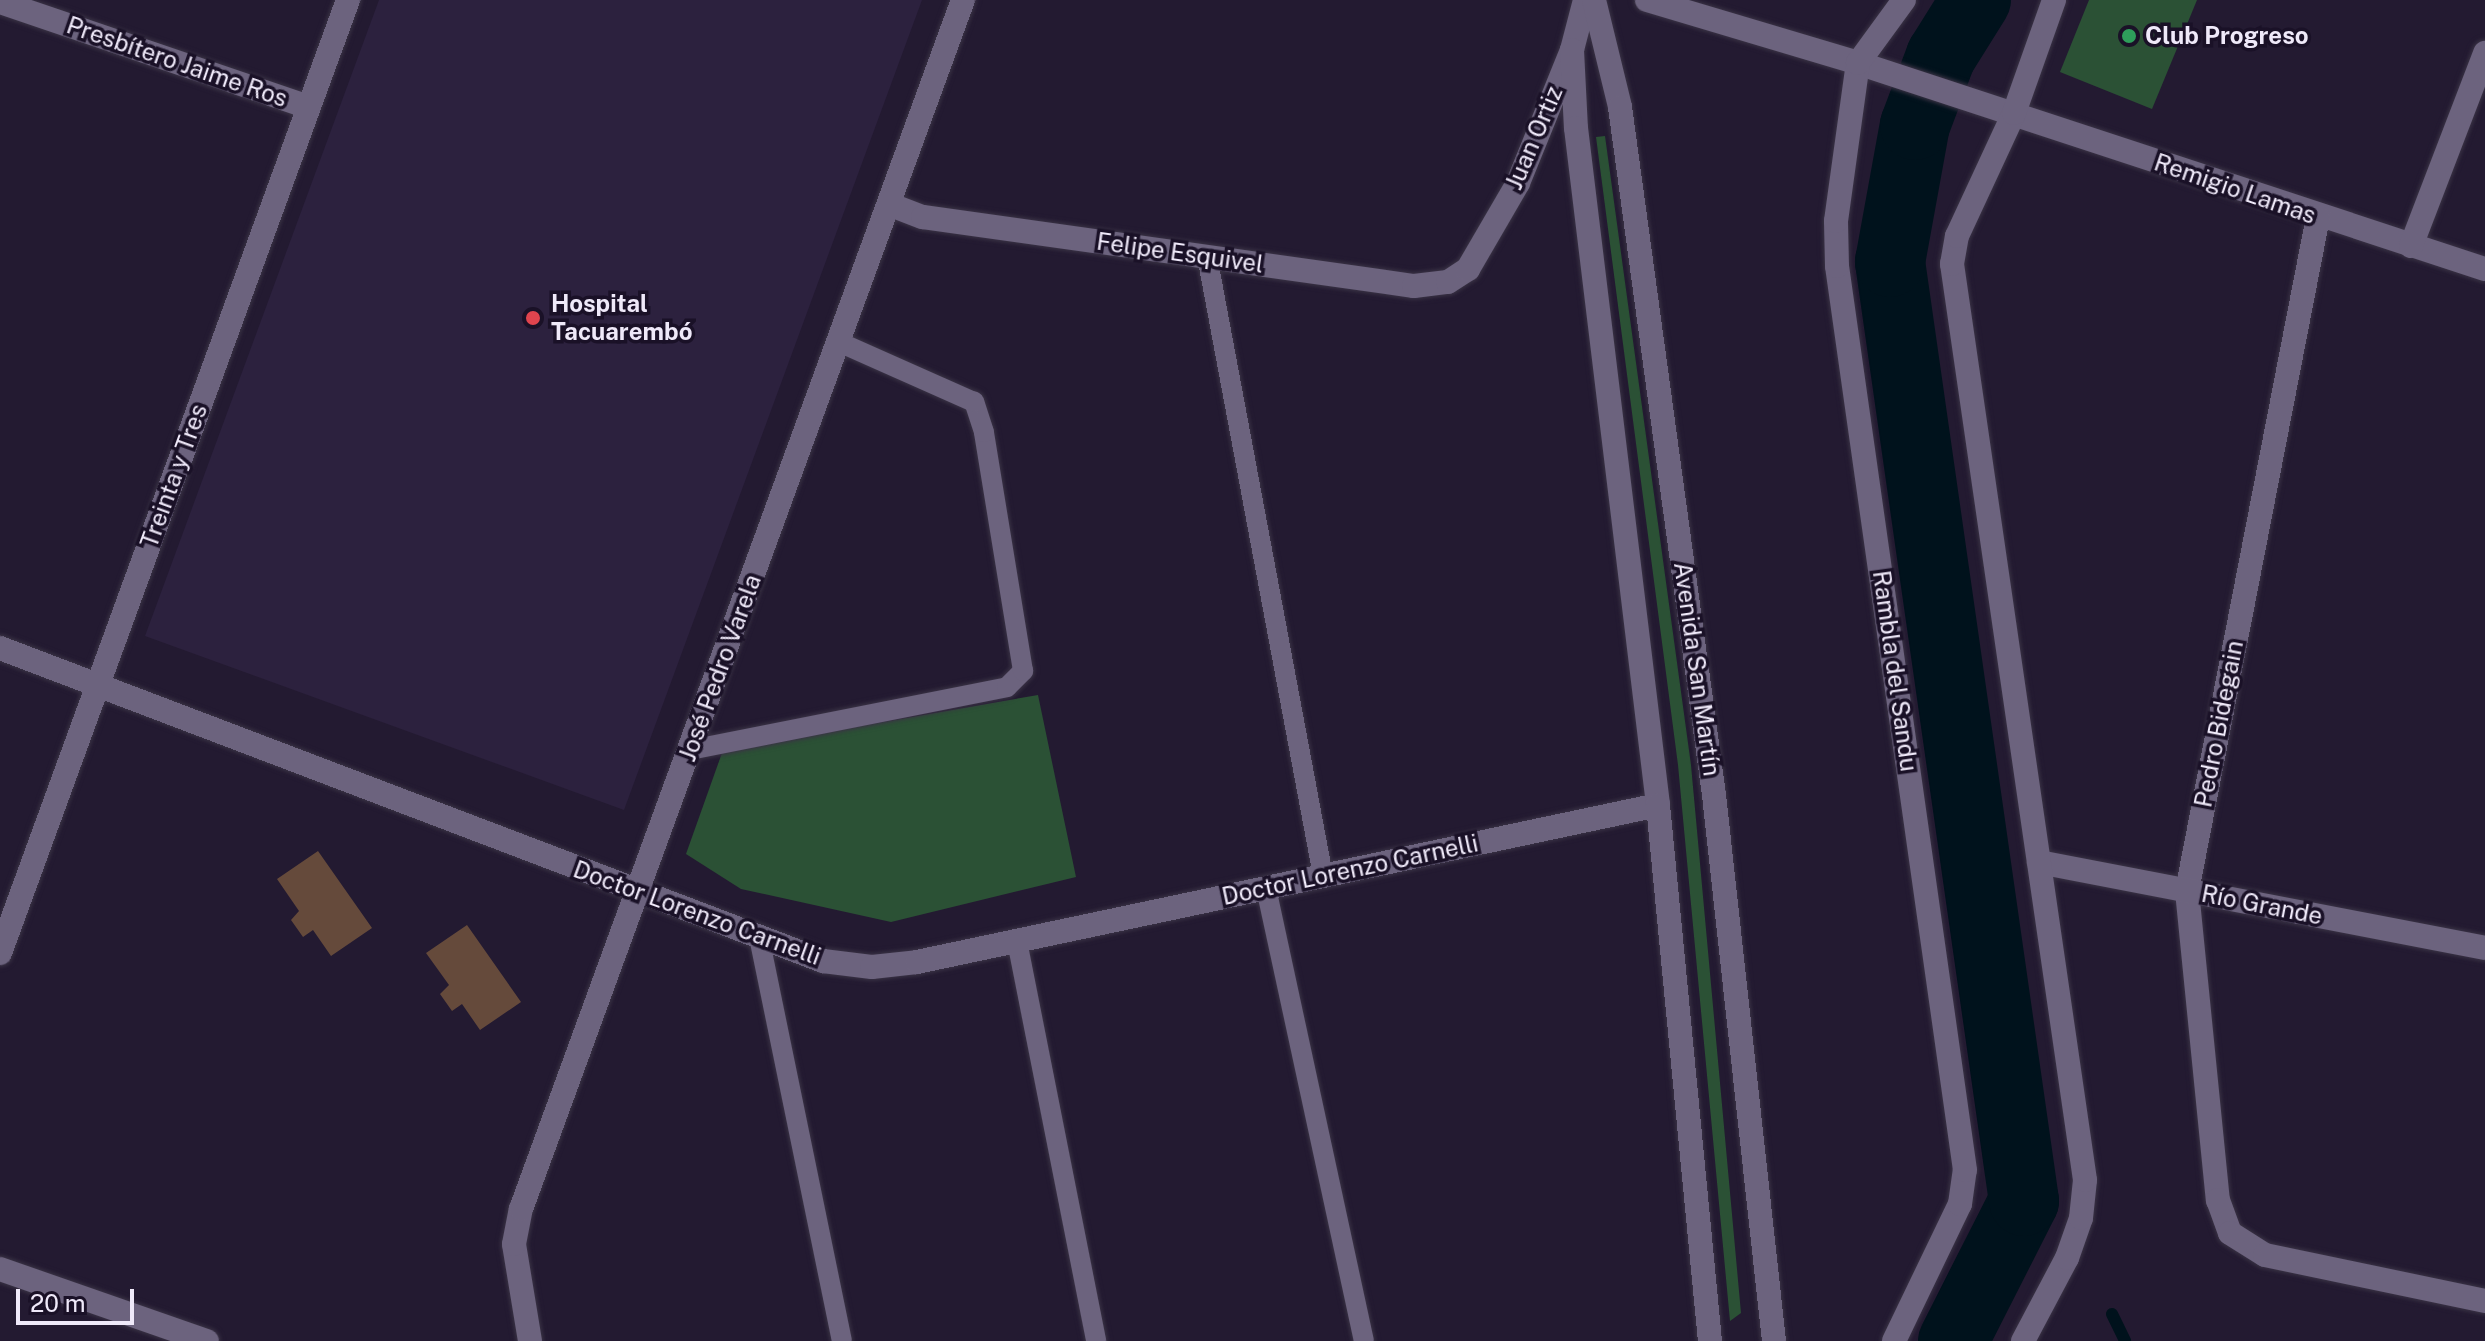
<!DOCTYPE html>
<html>
<head>
<meta charset="utf-8">
<style>
	body { margin:0 }
	#map { position:relative; width:2485px; height:1341px; overflow:hidden; background:#231a31; font-family:"Public Sans",sans-serif }
	div>[style] { position:absolute }
	.built>* { inset:0; background:#2c213e }
	.green>* { inset:0; background:#2b5135 }
	.stream>* { height:12px; margin:-6px; padding:0 6px; transform-origin:6px; border-radius:6px; background:#00121c }
	.river>* { height:70px; margin:-35px; padding:0 35px; transform-origin:35px; border-radius:35px; background:#00121c }
	.building>* { inset:0; background:#654a3b }
	.roads { filter:drop-shadow(0 0 2px #3a3345) drop-shadow(0 0 2px #3a3345) }
	.service>* { height:20px; margin:-10px; padding:0 10px; transform-origin:10px; border-radius:10px; background:#6c637e }
	.minor>* { height:24px; margin:-12px; padding:0 12px; transform-origin:12px; border-radius:12px; background:#6c637e }
	.tertiary>* { height:24px; margin:-12px; padding:0 12px; transform-origin:12px; border-radius:12px; background:#6c637e }
	.dots>* { width:22px; height:22px; translate:-50% -50%; box-sizing:border-box; border:4px solid #1a1127; border-radius:50% }
	span { translate:-50% -50%; white-space:nowrap; text-align:center; line-height:1.15; -webkit-text-stroke:7px #1a1127; paint-order:stroke }
	.poi-label { font-size:24px; color:#efe9f9; font-weight:700 }
	.left { translate:0 -50%; text-align:left }
	.street-label { font-size:24px; color:#efe9f9 }
	.scale { position:absolute; left:16px; top:1289px; width:118px; height:36px; box-sizing:border-box; border:4px solid #efe9f9; border-top:0; padding-left:10px; font-size:24px; line-height:28px; white-space:nowrap; color:#efe9f9; -webkit-text-stroke:6px #1a1127; paint-order:stroke }
</style>
</head>
<body>
<div id="map">
	<div class="built">
		<div style="clip-path:polygon(379px 0,922px 0,624px 810px,145px 636px)"></div>
	</div>
	<div class="green">
		<div style="clip-path:polygon(2089px 0,2197px 0,2152px 109px,2060px 72px)"></div>
		<div style="clip-path:polygon(1605px 136px,1691px 765px,1741px 1313px,1730px 1321px,1678px 765px,1596px 137px)"></div>
		<div style="clip-path:polygon(1038px 695px,1076px 877px,891px 922px,741px 889px,686px 854px,723px 750px)"></div>
	</div>
	<div class="stream">
		<div style="left:2112px;top:1314px;width:30px;rotate:64deg"></div>
	</div>
	<div class="river">
		<div style="left:1953px;top:1341px;width:157px;rotate:-63.1deg"></div>
		<div style="left:2024px;top:1201px;width:949px;rotate:-98.12deg"></div>
		<div style="left:1890px;top:262px;width:139px;rotate:-79.7deg"></div>
		<div style="left:1915px;top:125px;width:74px;rotate:-69.4deg"></div>
		<div style="left:1941px;top:56px;width:66px;rotate:-58deg"></div>
	</div>
	<div class="building">
		<div style="clip-path:polygon(318px 851px,372px 928px,331px 956px,313px 930px,303px 937px,291px 920px,299px 911px,277px 879px)"></div>
		<div style="clip-path:polygon(467px 925px,521px 1002px,480px 1030px,462px 1004px,452px 1011px,440px 994px,449px 985px,426px 953px)"></div>
	</div>
	<div class="roads">
		<div class="service">
			<div style="left:1207px;top:256px;width:631px;rotate:79.4deg"></div>
			<div style="left:690px;top:750px;width:323px;rotate:-11.2deg"></div>
			<div style="left:1007px;top:687px;width:23px;rotate:-45deg"></div>
			<div style="left:1023px;top:671px;width:242px;rotate:-99.3deg"></div>
			<div style="left:984px;top:432px;width:32px;rotate:-108deg"></div>
			<div style="left:974px;top:402px;width:145px;rotate:-156.1deg"></div>
			<div style="left:1266px;top:888px;width:463px;rotate:77.8deg"></div>
			<div style="left:759px;top:937px;width:412px;rotate:78.4deg"></div>
			<div style="left:1017px;top:941px;width:408px;rotate:78.8deg"></div>
		</div>
		<div class="minor">
			<div style="left:1647px;top:0;width:220px;rotate:16.6deg"></div>
			<div style="left:1858px;top:63px;width:660px;rotate:18.19deg"></div>
			<div style="left:0;top:2px;width:326px;rotate:18.8deg"></div>
			<div style="left:891px;top:205px;width:34px;rotate:21deg"></div>
			<div style="left:923px;top:217px;width:496px;rotate:8deg"></div>
			<div style="left:1414px;top:286px;width:34px;rotate:-7deg"></div>
			<div style="left:1448px;top:282px;width:24px;rotate:-33deg"></div>
			<div style="left:1468px;top:269px;width:99px;rotate:-59.8deg"></div>
			<div style="left:1518px;top:183px;width:144px;rotate:-67.9deg"></div>
			<div style="left:2318px;top:217px;width:687px;rotate:101deg"></div>
			<div style="left:2187px;top:891px;width:311px;rotate:84.3deg"></div>
			<div style="left:2218px;top:1200px;width:35px;rotate:70deg"></div>
			<div style="left:2230px;top:1233px;width:41px;rotate:32.2deg"></div>
			<div style="left:2265px;top:1255px;width:225px;rotate:11.8deg"></div>
			<div style="left:2411px;top:246px;width:207px;rotate:-69deg"></div>
			<div style="left:0;top:648px;width:881px;rotate:20.82deg"></div>
			<div style="left:823px;top:961px;width:49px;rotate:7deg"></div>
			<div style="left:872px;top:967px;width:45px;rotate:-6.3deg"></div>
			<div style="left:917px;top:962px;width:757px;rotate:-11.96deg"></div>
			<div style="left:2039px;top:862px;width:454px;rotate:10.9deg"></div>
			<div style="left:0;top:953px;width:1015px;rotate:-69.94deg"></div>
			<div style="left:0;top:1269px;width:219px;rotate:19.2deg"></div>
			<div style="left:530px;top:1341px;width:98px;rotate:-99.4deg"></div>
			<div style="left:514px;top:1244px;width:36px;rotate:-79deg"></div>
			<div style="left:521px;top:1209px;width:1287px;rotate:-69.92deg"></div>
			<div style="left:1894px;top:1341px;width:152px;rotate:-64.3deg"></div>
			<div style="left:1960px;top:1204px;width:34px;rotate:-82deg"></div>
			<div style="left:1965px;top:1170px;width:913px;rotate:-98.06deg"></div>
			<div style="left:1837px;top:266px;width:45px;rotate:-91.3deg"></div>
			<div style="left:1836px;top:221px;width:160px;rotate:-82.1deg"></div>
			<div style="left:1858px;top:63px;width:78px;rotate:-53.9deg"></div>
			<div style="left:2023px;top:1341px;width:94px;rotate:-62.1deg"></div>
			<div style="left:2067px;top:1258px;width:42px;rotate:-70.7deg"></div>
			<div style="left:2081px;top:1218px;width:38px;rotate:-84deg"></div>
			<div style="left:2085px;top:1180px;width:926px;rotate:-98.26deg"></div>
			<div style="left:1952px;top:264px;width:28px;rotate:-80deg"></div>
			<div style="left:1957px;top:236px;width:136px;rotate:-65.1deg"></div>
			<div style="left:2014px;top:113px;width:120px;rotate:-70.5deg"></div>
		</div>
		<div class="tertiary">
			<div style="left:1585px;top:0;width:52px;rotate:104.6deg"></div>
			<div style="left:1572px;top:50px;width:78px;rotate:87.1deg"></div>
			<div style="left:1576px;top:128px;width:682px;rotate:83.09deg"></div>
			<div style="left:1658px;top:805px;width:539px;rotate:84.46deg"></div>
			<div style="left:1594px;top:0;width:110px;rotate:76.3deg"></div>
			<div style="left:1620px;top:107px;width:694px;rotate:82.22deg"></div>
			<div style="left:1714px;top:795px;width:549px;rotate:83.73deg"></div>
		</div>
	</div>
	<div class="dots">
		<div style="left:2129px;top:36px;background:#2e9e5b"></div>
		<div style="left:533px;top:318px;background:#e0444e"></div>
	</div>
	<div class="poi-label">
		<span class="left" style="left:2145px;top:36px">Club Progreso</span>
		<span class="left" style="left:551px;top:318px">Hospital<br>Tacuarembó</span>
	</div>
	<div class="street-label">
		<span style="left:177px;top:62px;rotate:19deg">Presbítero Jaime Ros</span>
		<span style="left:1534px;top:138px;rotate:-67deg">Juan Ortiz</span>
		<span style="left:2235px;top:189px;rotate:19deg">Remigio Lamas</span>
		<span style="left:1180px;top:253px;rotate:8deg">Felipe Esquivel</span>
		<span style="left:174px;top:476px;rotate:-70deg">Treinta y Tres</span>
		<span style="left:720px;top:668px;rotate:-70deg">José Pedro Varela</span>
		<span style="left:1697px;top:669px;rotate:82deg">Avenida San Martín</span>
		<span style="left:1895px;top:671px;rotate:82deg">Rambla del Sandu</span>
		<span style="left:2219px;top:724px;rotate:-79deg">Pedro Bidegain</span>
		<span style="left:1350px;top:870px;rotate:-12deg">Doctor Lorenzo Carnelli</span>
		<span style="left:2262px;top:905px;rotate:11deg">Río Grande</span>
		<span style="left:697px;top:913px;rotate:20deg">Doctor Lorenzo Carnelli</span>
	</div>
	<div class="scale">20 m</div>
</div>
</body>
</html>
